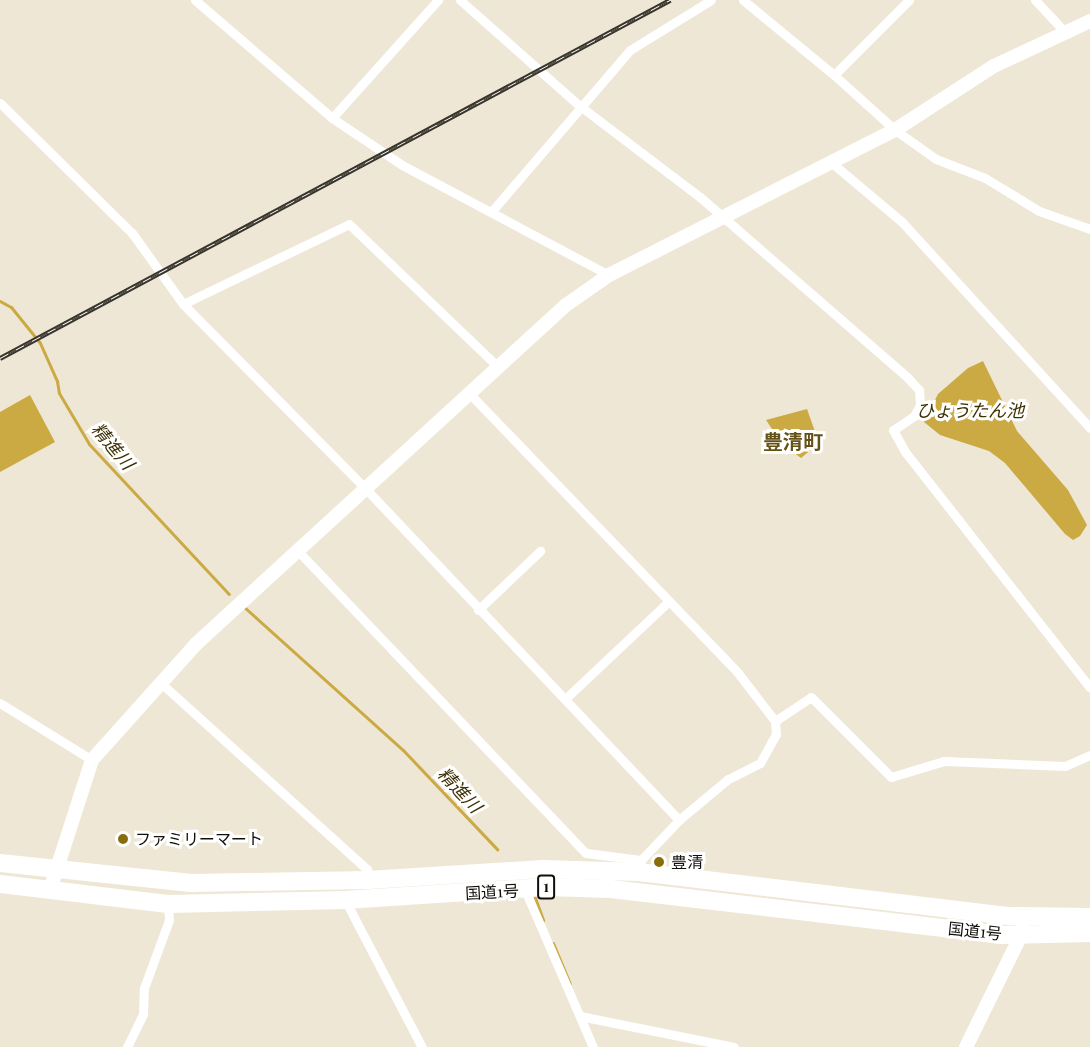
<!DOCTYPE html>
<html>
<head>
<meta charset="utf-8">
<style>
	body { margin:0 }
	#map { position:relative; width:1090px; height:1047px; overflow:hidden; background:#eee7d5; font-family:"Playfair Display","Noto Sans JP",serif }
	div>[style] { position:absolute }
	.water>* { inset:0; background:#cbaa44 }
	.stream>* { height:3px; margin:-1.5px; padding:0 1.5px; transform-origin:1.5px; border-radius:1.5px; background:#cbaa44 }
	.street>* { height:9px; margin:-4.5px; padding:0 4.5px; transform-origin:4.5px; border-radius:4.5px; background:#fff }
	.secondary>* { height:14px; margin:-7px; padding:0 7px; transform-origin:7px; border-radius:7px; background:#fff }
	.highway>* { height:18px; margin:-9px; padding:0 9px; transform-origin:9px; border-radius:9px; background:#fff }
	.rail>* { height:5px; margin-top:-2.5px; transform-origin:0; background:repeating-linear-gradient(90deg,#fff 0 9px,#37342c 0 18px); box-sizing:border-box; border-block:2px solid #37342c }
	.dots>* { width:16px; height:16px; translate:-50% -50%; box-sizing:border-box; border:3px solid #fff; border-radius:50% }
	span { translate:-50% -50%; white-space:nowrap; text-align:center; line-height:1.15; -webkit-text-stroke:6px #fff; paint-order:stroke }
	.shield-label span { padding:2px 4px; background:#fff; border:2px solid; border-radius:4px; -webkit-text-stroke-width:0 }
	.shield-label { font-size:15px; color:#110f09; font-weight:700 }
	.poi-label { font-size:16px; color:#110f09 }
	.left { translate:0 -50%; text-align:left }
	.street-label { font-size:16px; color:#110f09 }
	.water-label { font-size:18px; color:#3e3104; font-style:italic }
	.quarter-label { font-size:20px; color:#645216; font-weight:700 }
</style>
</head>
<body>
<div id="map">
	<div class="water">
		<div style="clip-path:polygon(983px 361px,1017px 431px,1068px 490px,1087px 525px,1080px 536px,1073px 540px,1065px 534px,1005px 463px,989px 451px,940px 435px,924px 422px,938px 394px,968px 368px)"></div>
		<div style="clip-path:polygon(30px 395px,55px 442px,0 472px,0 412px)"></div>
		<div style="clip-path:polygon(807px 409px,819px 443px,801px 458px,782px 444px,766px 420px)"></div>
	</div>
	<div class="stream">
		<div style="left:0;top:301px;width:13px;rotate:29deg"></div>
		<div style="left:11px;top:307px;width:46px;rotate:51.1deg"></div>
		<div style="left:40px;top:343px;width:42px;rotate:65.9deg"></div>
		<div style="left:57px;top:381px;width:12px;rotate:81deg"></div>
		<div style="left:59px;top:393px;width:59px;rotate:59.5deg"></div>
		<div style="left:89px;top:444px;width:205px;rotate:47deg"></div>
		<div style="left:243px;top:606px;width:215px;rotate:42deg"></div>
		<div style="left:403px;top:750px;width:137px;rotate:46.5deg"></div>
		<div style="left:534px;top:895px;width:27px;rotate:70deg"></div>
		<div style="left:553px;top:943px;width:44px;rotate:67.5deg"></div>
	</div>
	<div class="street">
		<div style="left:195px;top:0;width:181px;rotate:40.7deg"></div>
		<div style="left:332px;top:118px;width:84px;rotate:33.9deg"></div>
		<div style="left:402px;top:165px;width:234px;rotate:28deg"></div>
		<div style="left:460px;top:0;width:160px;rotate:41.5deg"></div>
		<div style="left:580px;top:106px;width:151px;rotate:37.2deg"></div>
		<div style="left:700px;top:197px;width:274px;rotate:41deg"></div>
		<div style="left:907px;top:377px;width:18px;rotate:47deg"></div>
		<div style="left:919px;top:390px;width:15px;rotate:86deg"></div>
		<div style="left:920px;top:405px;width:13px;rotate:119deg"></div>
		<div style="left:914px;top:416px;width:25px;rotate:146deg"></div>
		<div style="left:893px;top:430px;width:26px;rotate:61deg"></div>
		<div style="left:906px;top:453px;width:298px;rotate:51.9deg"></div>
		<div style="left:743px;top:0;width:118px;rotate:39.5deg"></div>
		<div style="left:834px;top:75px;width:82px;rotate:42deg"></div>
		<div style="left:895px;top:130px;width:50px;rotate:35.3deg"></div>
		<div style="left:936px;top:159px;width:53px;rotate:21.2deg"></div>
		<div style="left:985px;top:178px;width:63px;rotate:31.4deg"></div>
		<div style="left:1039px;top:211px;width:54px;rotate:19.4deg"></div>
		<div style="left:1035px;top:0;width:44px;rotate:46.8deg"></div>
		<div style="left:834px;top:75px;width:106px;rotate:-45deg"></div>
		<div style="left:0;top:103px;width:185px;rotate:44.6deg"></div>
		<div style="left:132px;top:233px;width:87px;rotate:54.3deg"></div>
		<div style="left:183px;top:304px;width:260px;rotate:45.3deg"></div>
		<div style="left:366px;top:489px;width:456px;rotate:46.6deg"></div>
		<div style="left:332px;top:118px;width:159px;rotate:-48.1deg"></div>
		<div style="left:832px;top:163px;width:92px;rotate:40.1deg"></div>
		<div style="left:902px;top:222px;width:279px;rotate:47.6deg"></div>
		<div style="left:492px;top:211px;width:212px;rotate:-49.4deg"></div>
		<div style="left:630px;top:50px;width:95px;rotate:-31.7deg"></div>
		<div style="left:183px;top:304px;width:184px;rotate:-25.7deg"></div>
		<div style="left:349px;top:224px;width:207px;rotate:43.8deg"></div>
		<div style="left:468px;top:392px;width:390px;rotate:46.1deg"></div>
		<div style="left:738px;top:673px;width:61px;rotate:52.4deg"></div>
		<div style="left:775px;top:721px;width:13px;rotate:86deg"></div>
		<div style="left:776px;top:734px;width:33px;rotate:119deg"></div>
		<div style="left:760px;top:763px;width:36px;rotate:153deg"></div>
		<div style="left:728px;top:779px;width:64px;rotate:140.1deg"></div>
		<div style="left:679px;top:820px;width:55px;rotate:133.5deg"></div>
		<div style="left:641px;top:860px;width:12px;rotate:99deg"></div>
		<div style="left:298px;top:551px;width:417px;rotate:46.4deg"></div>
		<div style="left:586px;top:853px;width:55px;rotate:7.3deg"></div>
		<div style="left:478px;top:610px;width:86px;rotate:-43.6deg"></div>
		<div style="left:162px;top:684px;width:276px;rotate:42.1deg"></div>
		<div style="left:367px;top:869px;width:11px;rotate:85deg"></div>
		<div style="left:565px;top:699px;width:143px;rotate:-43.3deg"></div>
		<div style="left:0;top:703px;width:108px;rotate:31.8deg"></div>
		<div style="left:775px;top:721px;width:43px;rotate:-33.7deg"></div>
		<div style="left:811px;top:697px;width:113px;rotate:45deg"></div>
		<div style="left:891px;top:777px;width:55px;rotate:-16.8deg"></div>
		<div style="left:944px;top:761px;width:121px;rotate:2.4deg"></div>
		<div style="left:1065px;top:766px;width:27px;rotate:-24deg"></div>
		<div style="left:525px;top:890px;width:171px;rotate:66.6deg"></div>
		<div style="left:345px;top:900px;width:166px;rotate:62.4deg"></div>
		<div style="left:580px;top:1016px;width:157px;rotate:11.4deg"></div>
		<div style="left:127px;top:1047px;width:37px;rotate:-64deg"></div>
		<div style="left:143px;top:1014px;width:26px;rotate:-88deg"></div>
		<div style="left:144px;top:988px;width:72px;rotate:-69.8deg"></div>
		<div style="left:169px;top:920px;width:16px;rotate:-94deg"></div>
	</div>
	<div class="secondary">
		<div style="left:50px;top:890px;width:137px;rotate:-72.1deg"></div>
		<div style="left:92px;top:760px;width:156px;rotate:-48.1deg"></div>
		<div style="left:196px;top:644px;width:502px;rotate:-42.5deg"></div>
		<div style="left:566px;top:305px;width:52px;rotate:-34.9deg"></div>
		<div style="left:609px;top:275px;width:321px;rotate:-26.9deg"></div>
		<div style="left:895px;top:130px;width:118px;rotate:-32.9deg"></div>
		<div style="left:994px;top:66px;width:106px;rotate:-25.1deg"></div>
		<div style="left:966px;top:1047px;width:125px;rotate:-63.8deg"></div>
		<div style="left:1021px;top:935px;width:19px;rotate:-81deg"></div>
	</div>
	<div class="highway">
		<div style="left:0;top:863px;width:192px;rotate:6deg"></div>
		<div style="left:191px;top:883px;width:177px;rotate:-1deg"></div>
		<div style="left:368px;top:880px;width:175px;rotate:-3.6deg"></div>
		<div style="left:543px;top:869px;width:96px;rotate:1.8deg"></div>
		<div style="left:639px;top:872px;width:373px;rotate:6.8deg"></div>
		<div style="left:1009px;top:916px;width:81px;rotate:0.7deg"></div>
		<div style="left:0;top:884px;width:169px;rotate:6.8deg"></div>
		<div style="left:168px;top:904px;width:177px;rotate:-1.3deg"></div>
		<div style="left:345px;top:900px;width:202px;rotate:-3.7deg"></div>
		<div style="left:547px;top:887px;width:64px;rotate:1.8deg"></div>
		<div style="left:611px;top:889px;width:392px;rotate:6.7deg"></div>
		<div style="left:1000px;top:935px;width:90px;rotate:-1.3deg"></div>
	</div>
	<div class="rail">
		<div style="left:0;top:358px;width:760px;rotate:-28.12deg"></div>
	</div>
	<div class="dots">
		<div style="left:123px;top:839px;background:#886d0c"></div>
		<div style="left:659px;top:862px;background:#886d0c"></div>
	</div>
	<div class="shield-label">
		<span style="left:546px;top:887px">1</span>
	</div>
	<div class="poi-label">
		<span class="left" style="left:135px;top:839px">ファミリーマート</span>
		<span class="left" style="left:671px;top:862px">豊清</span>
	</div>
	<div class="street-label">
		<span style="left:492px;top:892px;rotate:-3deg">国道1号</span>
		<span style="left:975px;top:931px;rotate:6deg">国道1号</span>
	</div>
	<div class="water-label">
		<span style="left:970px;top:410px">ひょうたん池</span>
		<span style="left:113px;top:446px;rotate:50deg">精進川</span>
		<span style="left:460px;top:790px;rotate:47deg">精進川</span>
	</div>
	<div class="quarter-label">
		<span style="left:793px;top:440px">豊清町</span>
	</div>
</div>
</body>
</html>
